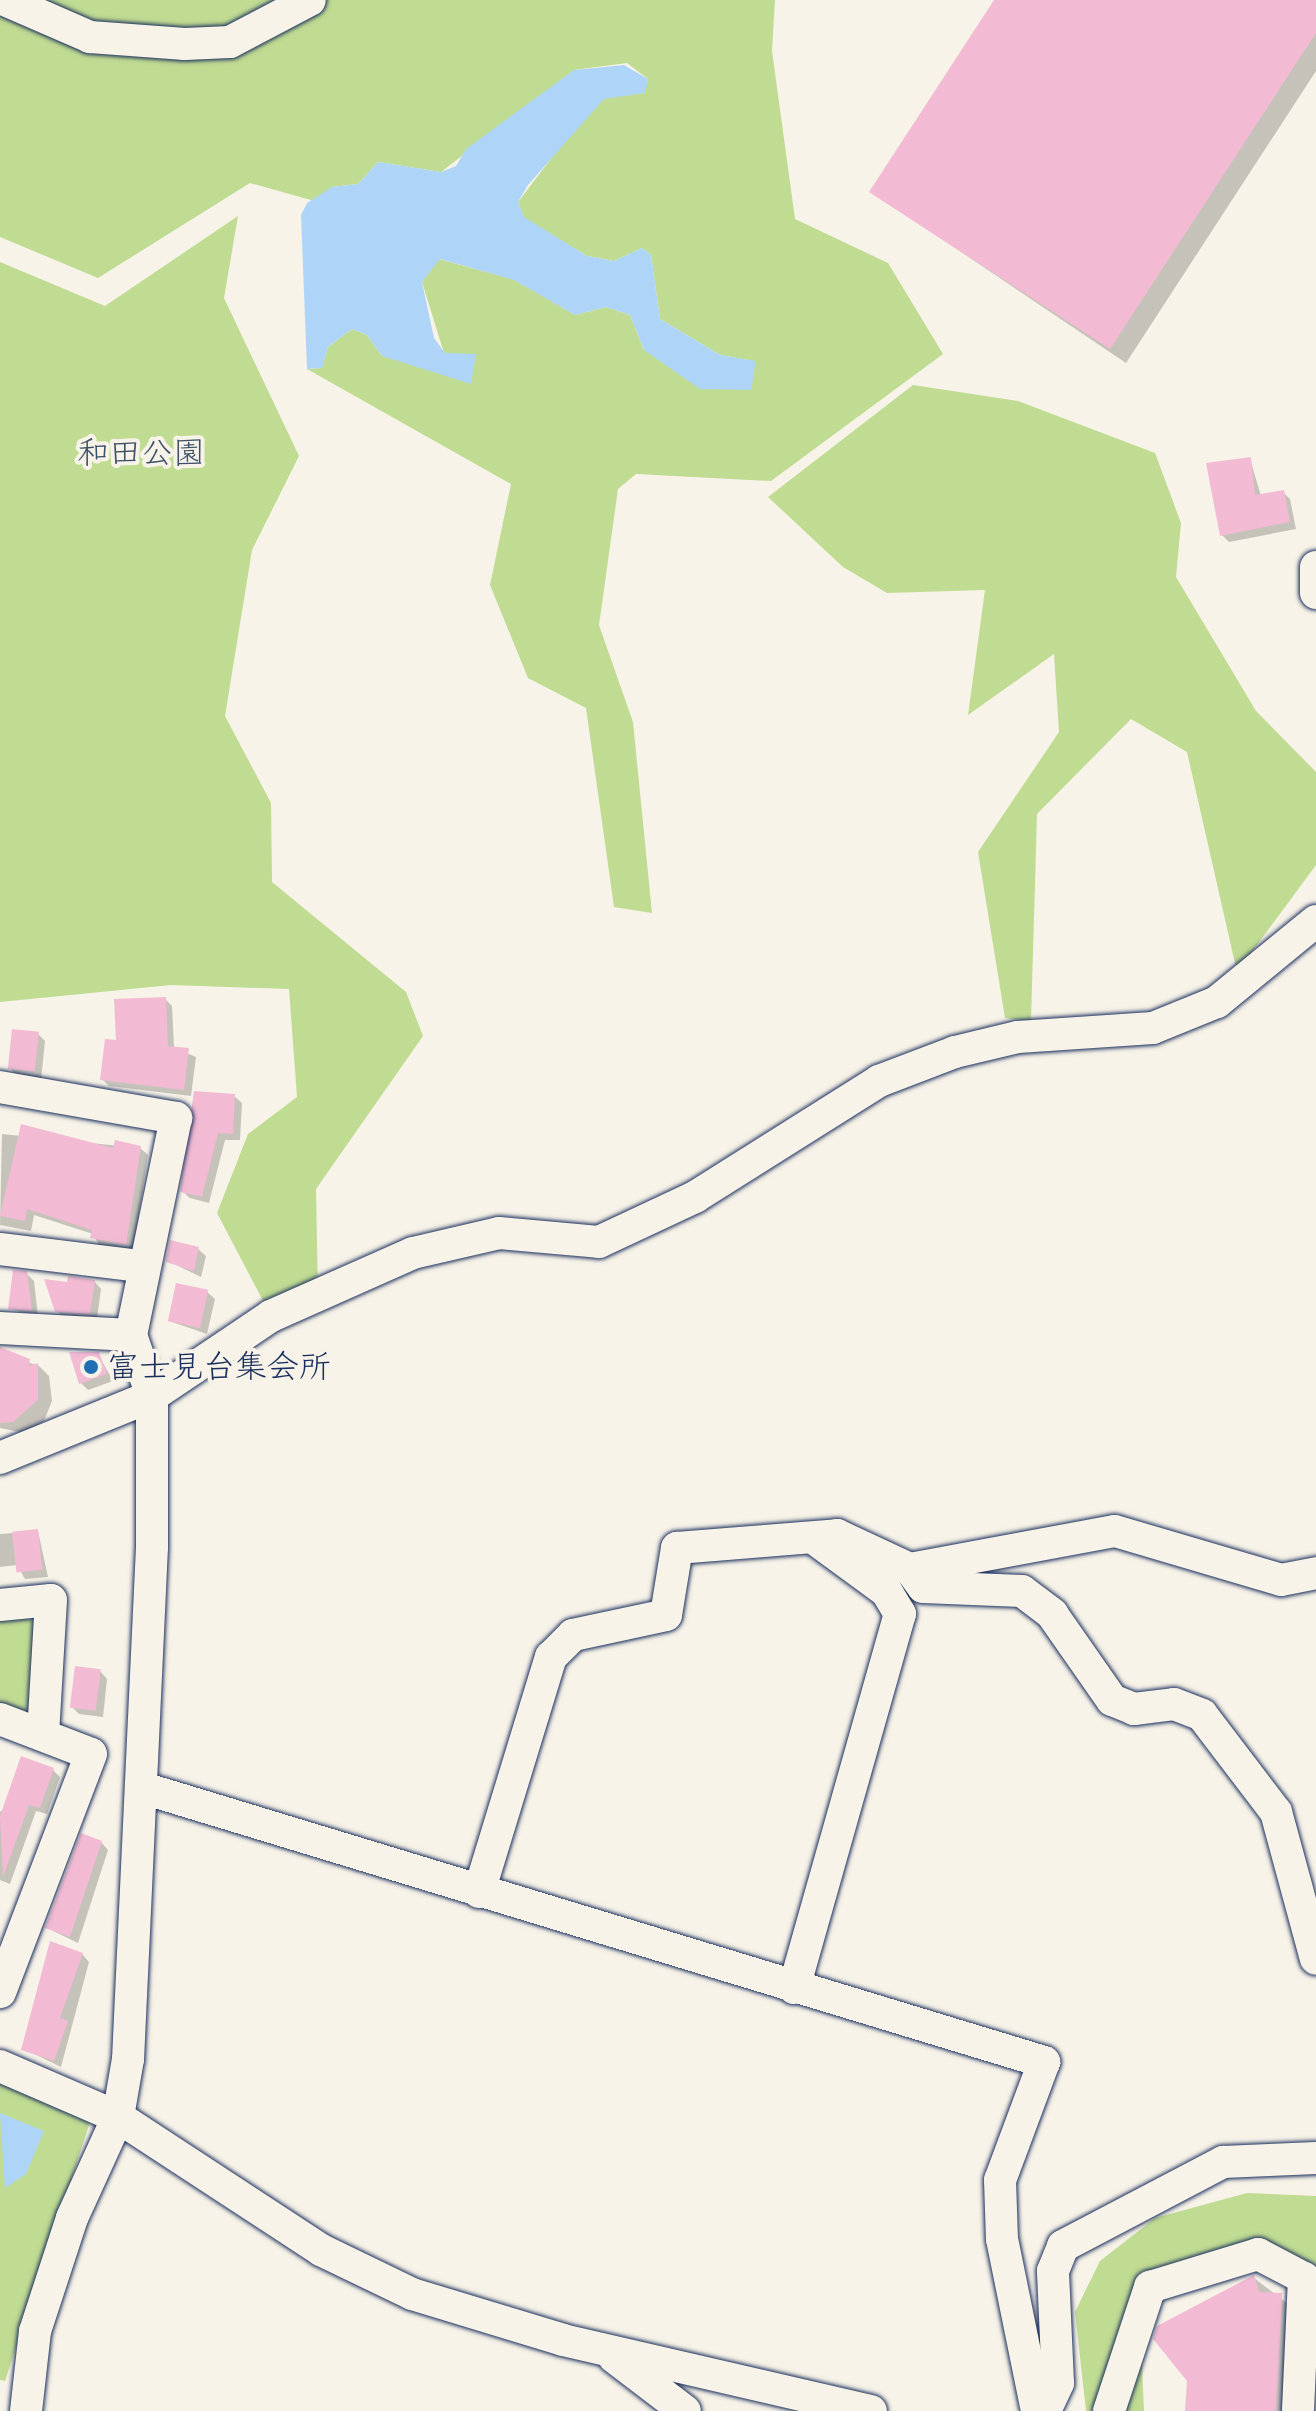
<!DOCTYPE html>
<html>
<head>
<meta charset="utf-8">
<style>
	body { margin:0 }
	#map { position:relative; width:1316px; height:2411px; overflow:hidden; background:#f7f3e8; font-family:Caveat,"Klee One",sans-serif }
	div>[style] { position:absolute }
	.green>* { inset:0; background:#c0db92 }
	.water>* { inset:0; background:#aed5f8 }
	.shadow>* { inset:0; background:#0003 }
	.building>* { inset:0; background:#f2bbd3; transform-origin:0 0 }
	.roads { filter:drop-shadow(0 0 2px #1b2f5e) drop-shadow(0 0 2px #1b2f5e) }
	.minor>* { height:32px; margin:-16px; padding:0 16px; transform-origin:16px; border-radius:16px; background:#f7f3e8 }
	.dots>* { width:22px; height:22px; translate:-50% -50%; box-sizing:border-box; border:4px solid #f7f3e8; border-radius:50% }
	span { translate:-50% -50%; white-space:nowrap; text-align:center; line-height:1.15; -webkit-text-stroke:8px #f7f3e8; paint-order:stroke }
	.park-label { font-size:32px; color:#3c5168 }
	.poi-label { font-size:32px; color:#1b2f5e }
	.left { translate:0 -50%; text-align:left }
</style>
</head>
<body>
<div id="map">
	<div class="green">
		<div style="clip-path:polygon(0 0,775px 0,772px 51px,795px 219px,888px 263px,943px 354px,771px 481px,636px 474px,618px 489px,599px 625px,633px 722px,652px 913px,614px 907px,586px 708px,528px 678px,490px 585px,511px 484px,307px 369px,322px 368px,328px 347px,352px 329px,367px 335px,382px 356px,432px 369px,444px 353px,422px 282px,439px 259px,515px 280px,575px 315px,606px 307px,630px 315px,644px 350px,755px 361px,720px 355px,660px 319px,651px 255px,642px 248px,614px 261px,587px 256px,524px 218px,518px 202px,566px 139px,604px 98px,644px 93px,648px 79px,627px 63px,574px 70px,441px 172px,378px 162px,358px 184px,332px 187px,318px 202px,250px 183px,98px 278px,0 237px)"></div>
		<div style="clip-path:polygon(238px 216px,224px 298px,299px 456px,252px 550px,225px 716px,271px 803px,272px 882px,406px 992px,423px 1036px,316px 1189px,318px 1295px,271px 1316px,217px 1213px,248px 1134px,297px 1097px,289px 989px,171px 985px,0 1002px,0 262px,105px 306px)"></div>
		<div style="clip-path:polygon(913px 385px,1018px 401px,1155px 453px,1181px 523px,1176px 577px,1256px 711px,1316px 772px,1316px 865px,1237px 972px,1187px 752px,1131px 719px,1037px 814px,1031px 1021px,1005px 1018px,978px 852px,1059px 732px,1054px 654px,968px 715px,985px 590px,887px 593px,843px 567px,768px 497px)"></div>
		<div style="clip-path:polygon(23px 1616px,38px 1624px,34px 1703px,19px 1716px,0 1709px,0 1618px)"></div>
		<div style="clip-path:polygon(0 2083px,90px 2122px,5px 2381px,0 2380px)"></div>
		<div style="clip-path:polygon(1247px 2193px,1316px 2196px,1316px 2269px,1270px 2257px,1139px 2299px,1144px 2411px,1086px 2411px,1075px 2312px,1100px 2261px,1155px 2218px)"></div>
	</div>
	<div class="water">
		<div style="clip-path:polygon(624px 65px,648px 79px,645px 93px,604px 99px,528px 185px,518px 202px,524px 217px,587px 256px,614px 261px,642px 248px,651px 255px,660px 319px,720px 355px,756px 361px,751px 390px,700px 389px,644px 350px,630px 315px,606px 307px,575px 315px,514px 280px,440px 259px,422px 282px,434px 338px,445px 353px,476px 354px,471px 384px,382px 356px,367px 335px,352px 329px,328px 347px,322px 368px,307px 369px,301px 215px,307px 203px,332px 187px,358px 184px,378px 162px,441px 172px,456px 166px,466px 149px,574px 70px)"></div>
		<div style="clip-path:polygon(0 2113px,44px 2131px,26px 2174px,5px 2188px)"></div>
	</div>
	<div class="shadow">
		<div style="clip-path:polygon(996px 0,1316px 0,1316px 71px,1126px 363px,872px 192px)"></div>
		<div style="clip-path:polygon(1250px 459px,1261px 496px,1283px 492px,1290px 499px,1296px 529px,1229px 542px,1222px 535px)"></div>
		<div style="clip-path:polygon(165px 999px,172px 1006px,174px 1048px,196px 1057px,191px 1096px,109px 1086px,102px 1079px,118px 1042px)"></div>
		<div style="clip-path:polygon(38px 1034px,45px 1041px,41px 1080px,17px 1076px,10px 1068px)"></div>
		<div style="clip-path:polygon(234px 1096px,242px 1103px,240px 1140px,225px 1140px,209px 1203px,190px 1198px,182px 1191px)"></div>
		<div style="clip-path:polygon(2px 1134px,140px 1148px,148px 1155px,133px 1251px,99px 1245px,93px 1234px,34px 1215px,31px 1231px,0 1225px)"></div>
		<div style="clip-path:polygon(198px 1249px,206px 1256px,201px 1277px,168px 1261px)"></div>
		<div style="clip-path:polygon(26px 1273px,34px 1281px,38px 1317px,11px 1309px)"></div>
		<div style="clip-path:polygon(94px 1281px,101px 1289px,97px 1319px,64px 1318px,57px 1311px,69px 1285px)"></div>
		<div style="clip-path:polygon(207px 1292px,215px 1299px,207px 1334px,169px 1321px)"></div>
		<div style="clip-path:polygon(98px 1354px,113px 1381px,88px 1390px,81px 1383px)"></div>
		<div style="clip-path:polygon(0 1356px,38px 1365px,49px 1376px,52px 1401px,44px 1421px,25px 1433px,0 1428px)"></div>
		<div style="clip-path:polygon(38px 1531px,48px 1577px,25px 1579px,17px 1565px,0 1567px,0 1534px)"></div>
		<div style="clip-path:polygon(100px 1671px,107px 1679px,103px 1717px,79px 1714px,72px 1707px)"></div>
		<div style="clip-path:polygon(53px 1770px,60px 1777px,47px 1814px,36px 1811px,10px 1884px,0 1880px,0 1812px)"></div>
		<div style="clip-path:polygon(101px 1842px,108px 1850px,78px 1943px,47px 1928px)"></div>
		<div style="clip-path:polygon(82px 1954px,89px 1962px,61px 2067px,24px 2049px)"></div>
		<div style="clip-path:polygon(1254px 2278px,1296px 2310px,1291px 2411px,1187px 2411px,1189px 2380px)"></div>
	</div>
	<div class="building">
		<div style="clip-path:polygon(994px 0,1316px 0,1316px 33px,1110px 349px,869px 192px)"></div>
		<div style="clip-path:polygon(1251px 457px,1255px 495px,1284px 490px,1290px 522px,1220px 536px,1206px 463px)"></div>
		<div style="clip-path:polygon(166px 997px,168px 1046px,189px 1048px,184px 1090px,100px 1080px,105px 1039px,116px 1040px,114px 999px)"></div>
		<div style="left:12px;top:1029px;width:27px;height:40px;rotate:6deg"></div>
		<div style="clip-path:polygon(194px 1091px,235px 1094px,233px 1134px,218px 1133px,202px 1197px,180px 1192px)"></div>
		<div style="clip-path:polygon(21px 1124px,113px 1148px,115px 1140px,141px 1146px,126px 1245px,90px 1238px,92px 1230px,27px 1209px,25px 1221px,0 1216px)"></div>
		<div style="clip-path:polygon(170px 1240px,199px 1247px,194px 1271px,166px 1262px)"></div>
		<div style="clip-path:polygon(13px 1270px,27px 1271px,32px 1311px,8px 1309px)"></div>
		<div style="clip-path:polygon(68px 1276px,95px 1280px,90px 1314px,55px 1312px,44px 1279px,67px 1282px)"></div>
		<div style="left:176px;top:1283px;width:33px;height:39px;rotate:12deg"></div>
		<div style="clip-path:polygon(0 1347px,30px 1359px,29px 1366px,38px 1363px,38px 1400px,13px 1422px,0 1423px)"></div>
		<div style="clip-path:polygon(69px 1352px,99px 1352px,107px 1374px,79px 1384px)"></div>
		<div style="left:38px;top:1529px;width:41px;height:26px;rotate:84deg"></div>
		<div style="left:75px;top:1666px;width:26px;height:42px;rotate:7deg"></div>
		<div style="clip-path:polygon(21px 1756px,54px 1768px,40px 1808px,29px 1805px,3px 1877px,0 1816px)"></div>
		<div style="clip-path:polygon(81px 1833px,102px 1841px,70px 1937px,45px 1928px)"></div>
		<div style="clip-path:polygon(50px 1941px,83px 1953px,60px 2018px,68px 2021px,54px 2061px,21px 2050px)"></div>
		<div style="clip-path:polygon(1254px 2275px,1259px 2292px,1282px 2293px,1276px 2411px,1185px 2411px,1187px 2381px,1153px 2339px,1157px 2326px)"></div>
	</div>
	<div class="roads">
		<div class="minor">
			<div style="left:5px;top:0;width:93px;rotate:23.5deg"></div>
			<div style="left:90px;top:37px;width:95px;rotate:4.2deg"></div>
			<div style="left:185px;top:44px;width:45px;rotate:-2.5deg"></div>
			<div style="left:230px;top:42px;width:90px;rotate:-27.7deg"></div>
			<div style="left:1316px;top:567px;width:26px;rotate:90deg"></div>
			<div style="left:0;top:1087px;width:179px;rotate:10deg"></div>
			<div style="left:176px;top:1118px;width:222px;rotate:101.7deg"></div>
			<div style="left:0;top:1249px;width:142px;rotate:6.9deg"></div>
			<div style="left:0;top:1328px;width:131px;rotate:3.1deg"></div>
			<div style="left:131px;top:1335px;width:65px;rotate:71deg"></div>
			<div style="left:152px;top:1396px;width:151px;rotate:90deg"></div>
			<div style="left:152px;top:1547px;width:513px;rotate:92.68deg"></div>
			<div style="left:128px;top:2059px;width:59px;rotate:99.8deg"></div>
			<div style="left:118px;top:2117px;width:111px;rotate:114.5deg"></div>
			<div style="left:72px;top:2218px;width:119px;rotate:108.1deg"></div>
			<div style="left:35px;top:2331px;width:81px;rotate:96.4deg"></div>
			<div style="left:0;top:1458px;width:164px;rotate:-22.2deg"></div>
			<div style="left:152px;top:1396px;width:143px;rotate:-33.9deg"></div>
			<div style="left:271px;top:1316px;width:155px;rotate:-23.9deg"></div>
			<div style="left:413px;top:1253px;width:88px;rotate:-13.1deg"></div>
			<div style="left:499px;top:1233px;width:100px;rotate:5.1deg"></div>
			<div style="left:599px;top:1242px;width:106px;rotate:-25.1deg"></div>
			<div style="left:695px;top:1197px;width:218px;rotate:-32.2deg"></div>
			<div style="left:879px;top:1081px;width:81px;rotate:-20.9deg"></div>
			<div style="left:955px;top:1052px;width:65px;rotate:-13.4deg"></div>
			<div style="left:1018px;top:1037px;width:135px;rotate:-3.8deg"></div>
			<div style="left:1153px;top:1028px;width:69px;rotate:-22.1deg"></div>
			<div style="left:1217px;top:1002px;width:128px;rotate:-39.3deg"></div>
			<div style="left:910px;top:1569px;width:208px;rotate:-10.5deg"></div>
			<div style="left:1115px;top:1531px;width:173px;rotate:16.4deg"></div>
			<div style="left:1281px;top:1580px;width:36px;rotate:-11deg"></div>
			<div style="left:0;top:1605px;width:51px;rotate:-5.6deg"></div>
			<div style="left:51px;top:1600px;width:135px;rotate:93.4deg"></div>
			<div style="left:0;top:1719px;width:97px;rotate:21deg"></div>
			<div style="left:91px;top:1754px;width:255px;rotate:110.9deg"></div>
			<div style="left:143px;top:1788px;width:942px;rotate:16.91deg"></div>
			<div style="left:1044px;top:2062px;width:126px;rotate:110.4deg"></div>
			<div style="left:1000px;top:2180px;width:59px;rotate:88.1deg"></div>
			<div style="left:1002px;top:2239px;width:176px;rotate:78.5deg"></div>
			<div style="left:479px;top:1892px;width:246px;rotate:-73deg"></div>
			<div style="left:551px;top:1657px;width:31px;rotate:-45deg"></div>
			<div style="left:573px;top:1635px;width:95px;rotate:-12.1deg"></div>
			<div style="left:666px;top:1615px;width:68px;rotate:-80.7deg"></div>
			<div style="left:677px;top:1548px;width:161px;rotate:-4.6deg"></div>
			<div style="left:837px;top:1535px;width:81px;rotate:25deg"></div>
			<div style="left:910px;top:1569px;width:22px;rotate:54deg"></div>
			<div style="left:923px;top:1587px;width:99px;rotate:2.3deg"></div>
			<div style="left:1022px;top:1591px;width:38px;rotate:37deg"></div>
			<div style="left:1052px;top:1614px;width:105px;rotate:55.1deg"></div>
			<div style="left:1112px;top:1700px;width:24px;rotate:22deg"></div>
			<div style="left:1134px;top:1709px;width:40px;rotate:-7.1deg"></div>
			<div style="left:1174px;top:1704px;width:30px;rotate:21deg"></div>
			<div style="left:1202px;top:1715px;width:122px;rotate:52.7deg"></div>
			<div style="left:1276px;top:1812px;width:152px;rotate:74.8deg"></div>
			<div style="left:794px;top:1988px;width:389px;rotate:-74.2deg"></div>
			<div style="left:900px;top:1614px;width:27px;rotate:-121deg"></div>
			<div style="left:886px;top:1591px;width:88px;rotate:-143.8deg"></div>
			<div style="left:0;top:2066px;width:129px;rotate:23.4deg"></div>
			<div style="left:118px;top:2117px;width:243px;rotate:33.2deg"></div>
			<div style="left:321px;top:2250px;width:101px;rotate:25.8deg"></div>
			<div style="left:412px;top:2294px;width:158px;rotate:16.9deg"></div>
			<div style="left:563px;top:2340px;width:316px;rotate:13deg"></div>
			<div style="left:614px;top:2357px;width:89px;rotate:37.3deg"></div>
			<div style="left:1045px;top:2411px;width:31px;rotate:-65deg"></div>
			<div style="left:1058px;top:2383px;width:112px;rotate:-92.6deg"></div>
			<div style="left:1053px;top:2271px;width:27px;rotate:-68deg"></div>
			<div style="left:1063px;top:2246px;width:181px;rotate:-27.7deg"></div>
			<div style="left:1223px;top:2162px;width:93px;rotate:-2.5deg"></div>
			<div style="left:1109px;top:2411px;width:131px;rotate:-71.7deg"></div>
			<div style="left:1150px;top:2287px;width:113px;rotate:-17deg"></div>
			<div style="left:1258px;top:2254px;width:52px;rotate:27.6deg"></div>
			<div style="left:1304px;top:2278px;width:133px;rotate:92.6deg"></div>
		</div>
	</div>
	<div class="dots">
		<div style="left:91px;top:1367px;background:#1f6fb2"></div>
	</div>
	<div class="park-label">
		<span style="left:141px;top:453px">和田公園</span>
	</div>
	<div class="poi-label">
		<span class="left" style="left:107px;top:1367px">富士見台集会所</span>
	</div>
</div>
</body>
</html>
